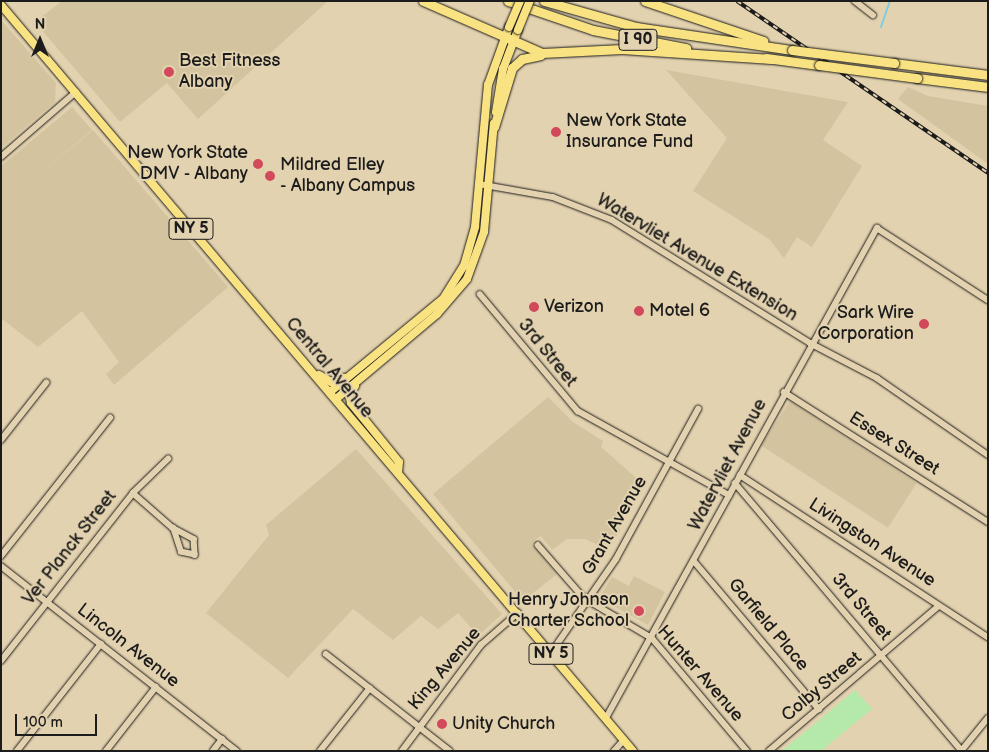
<!DOCTYPE html>
<html>
<head>
<meta charset="utf-8">
<style>
	body { margin:0 }
	#map { position:relative; width:989px; height:752px; overflow:hidden; background:#e3d2af; font-family:"Balsamiq Sans",sans-serif }
	div>[style] { position:absolute }
	.built>* { inset:0; background:#d4c39f; transform-origin:0 0 }
	.green>* { inset:0; background:#b5e9aa }
	.stream>* { height:2px; margin:-1px; padding:0 1px; transform-origin:1px; border-radius:1px; background:#80cbe0 }
	.roads { filter:drop-shadow(0 0 1px #1c1c1c) drop-shadow(0 0 1px #1c1c1c) }
	.minor>* { height:5.5px; margin:-2.75px; padding:0 2.75px; transform-origin:2.75px; border-radius:2.75px; background:#e3d2af }
	.major>* { height:8px; margin:-4px; padding:0 4px; transform-origin:4px; border-radius:4px; background:#f8e281 }
	.highway>* { height:9px; margin:-4.5px; padding:0 4.5px; transform-origin:4.5px; border-radius:4.5px; background:#f8e281 }
	.rail>* { height:4px; margin-top:-2px; transform-origin:0; background:repeating-linear-gradient(90deg,#e3d2af 0 5.5px,#1c1c1c 0 11px); box-sizing:border-box; border-block:1px solid #1c1c1c }
	.bridges { filter:drop-shadow(0 0 1px #1c1c1c) drop-shadow(0 0 1px #1c1c1c) }
	.major-bridge>* { height:8px; margin:-4px; padding:0 4px; transform-origin:4px; border-radius:4px; background:#f8e281 }
	.highway-bridge>* { height:9px; margin:-4.5px; padding:0 4.5px; transform-origin:4.5px; border-radius:4.5px; background:#f8e281 }
	.dots>* { width:14px; height:14px; translate:-50% -50%; box-sizing:border-box; border:2px solid #e3d2af; border-radius:50% }
	span { translate:-50% -50%; white-space:nowrap; text-align:center; line-height:1.15; -webkit-text-stroke:4px #e3d2af; paint-order:stroke }
	.shield-label span { padding:1px 4px; background:#e3d2af; border:1px solid; border-radius:4px; -webkit-text-stroke-width:0 }
	.shield-label { font-size:16px; color:#1c1c1c; font-weight:700 }
	.poi-label { font-size:18px; color:#1c1c1c }
	.left { translate:0 -50%; text-align:left }
	.right { translate:-100% -50%; text-align:right }
	.street-label { font-size:18px; color:#1c1c1c }
	.frame { position:absolute; inset:0; border:2px solid #1c1c1c; pointer-events:none }
	.north { position:absolute; left:15px; top:15px; width:50px; height:50px; -webkit-text-stroke:4px #e3d2af; paint-order:stroke; rotate:0deg; font-size:14px; font-weight:700; line-height:20px; text-align:center; color:#1c1c1c }
	.north::after { content:''; display:block; margin:auto; width:18px; height:22px; background:#1c1c1c; clip-path:polygon(50% 0,100% 100%,50% 72%,0 100%) }
	.scale { position:absolute; left:15px; top:714px; width:82px; height:22px; box-sizing:border-box; border:2px solid #1c1c1c; border-top:0; padding-left:6px; font-size:15px; line-height:18px; white-space:nowrap; color:#1c1c1c; -webkit-text-stroke:4px #e3d2af; paint-order:stroke }
</style>
</head>
<body>
<div id="map">
	<div class="built">
		<div style="clip-path:polygon(62px 1px,328px 1px,198px 119px,167px 83px,120px 122px,35px 22px)"></div>
		<div style="clip-path:polygon(1px 20px,56px 83px,55px 102px,1px 148px)"></div>
		<div style="clip-path:polygon(666px 70px,848px 102px,823px 140px,862px 166px,812px 247px,797px 237px,784px 258px,769px 239px,693px 191px,727px 138px)"></div>
		<div style="clip-path:polygon(908px 87px,928px 96px,988px 106px,988px 164px,898px 99px)"></div>
		<div style="clip-path:polygon(72px 107px,92px 130px,25px 186px,93px 130px,228px 287px,114px 385px,106px 374px,119px 362px,82px 311px,38px 347px,1px 318px,1px 166px)"></div>
		<div style="clip-path:polygon(548px 397px,573px 422px,603px 441px,601px 447px,642px 483px,630px 497px,634px 501px,618px 528px,621px 531px,605px 548px,585px 539px,567px 539px,552px 550px,541px 536px,536px 539px,532px 544px,557px 574px,523px 601px,433px 494px)"></div>
		<div style="left:790px;top:401px;width:151px;height:53px;rotate:33deg"></div>
		<div style="clip-path:polygon(356px 449px,502px 614px,478px 636px,458px 613px,438px 629px,421px 616px,393px 640px,353px 609px,288px 678px,206px 613px,269px 535px,266px 525px)"></div>
		<div style="clip-path:polygon(634px 576px,665px 592px,648px 625px,599px 598px,612px 577px,629px 586px)"></div>
	</div>
	<div class="green">
		<div style="clip-path:polygon(855px 690px,872px 709px,821px 751px,782px 751px)"></div>
	</div>
	<div class="stream">
		<div style="left:881px;top:27px;width:28px;rotate:-71deg"></div>
	</div>
	<div class="roads">
		<div class="minor">
			<div style="left:855px;top:1px;width:23px;rotate:38deg"></div>
			<div style="left:1px;top:157px;width:99px;rotate:-40.9deg"></div>
			<div style="left:479px;top:184px;width:75px;rotate:10deg"></div>
			<div style="left:553px;top:197px;width:63px;rotate:21.3deg"></div>
			<div style="left:612px;top:220px;width:233px;rotate:31.8deg"></div>
			<div style="left:810px;top:343px;width:76px;rotate:27.6deg"></div>
			<div style="left:877px;top:378px;width:135px;rotate:34.7deg"></div>
			<div style="left:480px;top:294px;width:153px;rotate:50.1deg"></div>
			<div style="left:578px;top:411px;width:173px;rotate:29.1deg"></div>
			<div style="left:784px;top:392px;width:242px;rotate:32.5deg"></div>
			<div style="left:1px;top:440px;width:73px;rotate:-51.7deg"></div>
			<div style="left:740px;top:475px;width:296px;rotate:33.2deg"></div>
			<div style="left:735px;top:483px;width:351px;rotate:49.7deg"></div>
			<div style="left:133px;top:493px;width:53px;rotate:41.2deg"></div>
			<div style="left:173px;top:528px;width:24px;rotate:28deg"></div>
			<div style="left:194px;top:539px;width:16px;rotate:86deg"></div>
			<div style="left:195px;top:555px;width:14px;rotate:-168deg"></div>
			<div style="left:181px;top:552px;width:25px;rotate:-108deg"></div>
			<div style="left:538px;top:545px;width:70px;rotate:49deg"></div>
			<div style="left:584px;top:598px;width:79px;rotate:30.5deg"></div>
			<div style="left:652px;top:638px;width:148px;rotate:49.9deg"></div>
			<div style="left:1px;top:556px;width:176px;rotate:-51.7deg"></div>
			<div style="left:694px;top:561px;width:194px;rotate:49.8deg"></div>
			<div style="left:1px;top:566px;width:300px;rotate:38.1deg"></div>
			<div style="left:551px;top:653px;width:114px;rotate:-55.3deg"></div>
			<div style="left:616px;top:559px;width:171px;rotate:-61.3deg"></div>
			<div style="left:326px;top:654px;width:157px;rotate:38deg"></div>
			<div style="left:1px;top:661px;width:214px;rotate:-51.8deg"></div>
			<div style="left:133px;top:493px;width:49px;rotate:-44.2deg"></div>
			<div style="left:606px;top:718px;width:560px;rotate:-61.05deg"></div>
			<div style="left:877px;top:228px;width:132px;rotate:33deg"></div>
			<div style="left:962px;top:750px;width:41px;rotate:-50.9deg"></div>
			<div style="left:17px;top:751px;width:136px;rotate:-51.9deg"></div>
			<div style="left:106px;top:751px;width:81px;rotate:-52deg"></div>
			<div style="left:213px;top:751px;width:15px;rotate:-53deg"></div>
			<div style="left:320px;top:751px;width:80px;rotate:-51.6deg"></div>
			<div style="left:402px;top:751px;width:132px;rotate:-53.3deg"></div>
			<div style="left:481px;top:645px;width:49px;rotate:-40.9deg"></div>
			<div style="left:614px;top:751px;width:15px;rotate:-48deg"></div>
			<div style="left:769px;top:751px;width:223px;rotate:-40.5deg"></div>
		</div>
		<div class="major">
			<div style="left:1px;top:5px;width:978px;rotate:49.73deg"></div>
			<div style="left:496px;top:112px;width:44px;rotate:-80.8deg"></div>
			<div style="left:503px;top:69px;width:42px;rotate:-69deg"></div>
			<div style="left:319px;top:375px;width:14px;rotate:30deg"></div>
			<div style="left:331px;top:382px;width:14px;rotate:-17deg"></div>
			<div style="left:355px;top:386px;width:10px;rotate:127deg"></div>
			<div style="left:349px;top:394px;width:9px;rotate:77deg"></div>
			<div style="left:351px;top:403px;width:76px;rotate:50.9deg"></div>
			<div style="left:399px;top:462px;width:11px;rotate:95deg"></div>
			<div style="left:330px;top:392px;width:146px;rotate:-39.5deg"></div>
			<div style="left:443px;top:299px;width:39px;rotate:-58deg"></div>
			<div style="left:464px;top:266px;width:41px;rotate:-74.2deg"></div>
			<div style="left:475px;top:227px;width:143px;rotate:-84.8deg"></div>
			<div style="left:488px;top:85px;width:62px;rotate:-70.1deg"></div>
			<div style="left:336px;top:399px;width:132px;rotate:-40.1deg"></div>
			<div style="left:437px;top:314px;width:46px;rotate:-49.4deg"></div>
			<div style="left:467px;top:279px;width:50px;rotate:-70.1deg"></div>
			<div style="left:484px;top:232px;width:109px;rotate:-84.8deg"></div>
		</div>
		<div class="highway">
			<div style="left:423px;top:1px;width:130px;rotate:23.6deg"></div>
			<div style="left:542px;top:53px;width:80px;rotate:-2.9deg"></div>
			<div style="left:622px;top:49px;width:150px;rotate:3.8deg"></div>
			<div style="left:508px;top:1px;width:90px;rotate:18.8deg"></div>
			<div style="left:593px;top:30px;width:95px;rotate:11deg"></div>
			<div style="left:544px;top:1px;width:96px;rotate:15.8deg"></div>
			<div style="left:636px;top:27px;width:158px;rotate:8.4deg"></div>
			<div style="left:645px;top:1px;width:125px;rotate:18.7deg"></div>
			<div style="left:766px;top:58px;width:53px;rotate:7.5deg"></div>
			<div style="left:894px;top:63px;width:95px;rotate:7.3deg"></div>
			<div style="left:917px;top:78px;width:72px;rotate:7.2deg"></div>
			<div style="left:494px;top:127px;width:62px;rotate:-73deg"></div>
			<div style="left:512px;top:68px;width:13px;rotate:-42deg"></div>
			<div style="left:522px;top:59px;width:19px;rotate:-12deg"></div>
		</div>
	</div>
	<div class="rail">
		<div style="left:737px;top:1px;width:304px;rotate:34.4deg"></div>
	</div>
	<div class="bridges">
		<div class="major-bridge">
			<div style="left:509px;top:27px;width:28px;rotate:-67deg"></div>
			<div style="left:518px;top:30px;width:31px;rotate:-68deg"></div>
		</div>
		<div class="highway-bridge">
			<div style="left:792px;top:50px;width:103px;rotate:7.3deg"></div>
			<div style="left:819px;top:65px;width:99px;rotate:7.6deg"></div>
		</div>
	</div>
	<div class="dots">
		<div style="left:169px;top:72px;background:#d1495b"></div>
		<div style="left:556px;top:132px;background:#d1495b"></div>
		<div style="left:258px;top:164px;background:#d1495b"></div>
		<div style="left:270px;top:176px;background:#d1495b"></div>
		<div style="left:534px;top:307px;background:#d1495b"></div>
		<div style="left:639px;top:311px;background:#d1495b"></div>
		<div style="left:924px;top:324px;background:#d1495b"></div>
		<div style="left:639px;top:611px;background:#d1495b"></div>
		<div style="left:442px;top:724px;background:#d1495b"></div>
	</div>
	<div class="shield-label">
		<span style="left:638px;top:40px">I 90</span>
		<span style="left:191px;top:229px">NY 5</span>
		<span style="left:551px;top:654px">NY 5</span>
	</div>
	<div class="poi-label">
		<span class="left" style="left:179px;top:72px">Best Fitness<br>Albany</span>
		<span class="left" style="left:566px;top:132px">New York State<br>Insurance Fund</span>
		<span class="right" style="left:248px;top:164px">New York State<br>DMV - Albany</span>
		<span class="left" style="left:280px;top:176px">Mildred Elley<br>- Albany Campus</span>
		<span class="left" style="left:544px;top:307px">Verizon</span>
		<span class="left" style="left:649px;top:311px">Motel 6</span>
		<span class="right" style="left:914px;top:324px">Sark Wire<br>Corporation</span>
		<span class="right" style="left:629px;top:611px">Henry Johnson<br>Charter School</span>
		<span class="left" style="left:452px;top:724px">Unity Church</span>
	</div>
	<div class="street-label">
		<span style="left:697px;top:258px;rotate:31deg">Watervliet Avenue Extension</span>
		<span style="left:547px;top:353px;rotate:51deg">3rd Street</span>
		<span style="left:329px;top:368px;rotate:50deg">Central Avenue</span>
		<span style="left:894px;top:444px;rotate:32deg">Essex Street</span>
		<span style="left:728px;top:465px;rotate:-62deg">Watervliet Avenue</span>
		<span style="left:615px;top:526px;rotate:-60deg">Grant Avenue</span>
		<span style="left:872px;top:543px;rotate:33deg">Livingston Avenue</span>
		<span style="left:70px;top:548px;rotate:-52deg">Ver Planck Street</span>
		<span style="left:861px;top:607px;rotate:50deg">3rd Street</span>
		<span style="left:768px;top:625px;rotate:50deg">Garfield Place</span>
		<span style="left:128px;top:646px;rotate:38deg">Lincoln Avenue</span>
		<span style="left:445px;top:669px;rotate:-50deg">King Avenue</span>
		<span style="left:700px;top:674px;rotate:49deg">Hunter Avenue</span>
		<span style="left:822px;top:687px;rotate:-40deg">Colby Street</span>
	</div>
	<div class="frame"></div>
	<div class="north">N</div>
	<div class="scale">100 m</div>
</div>
</body>
</html>
